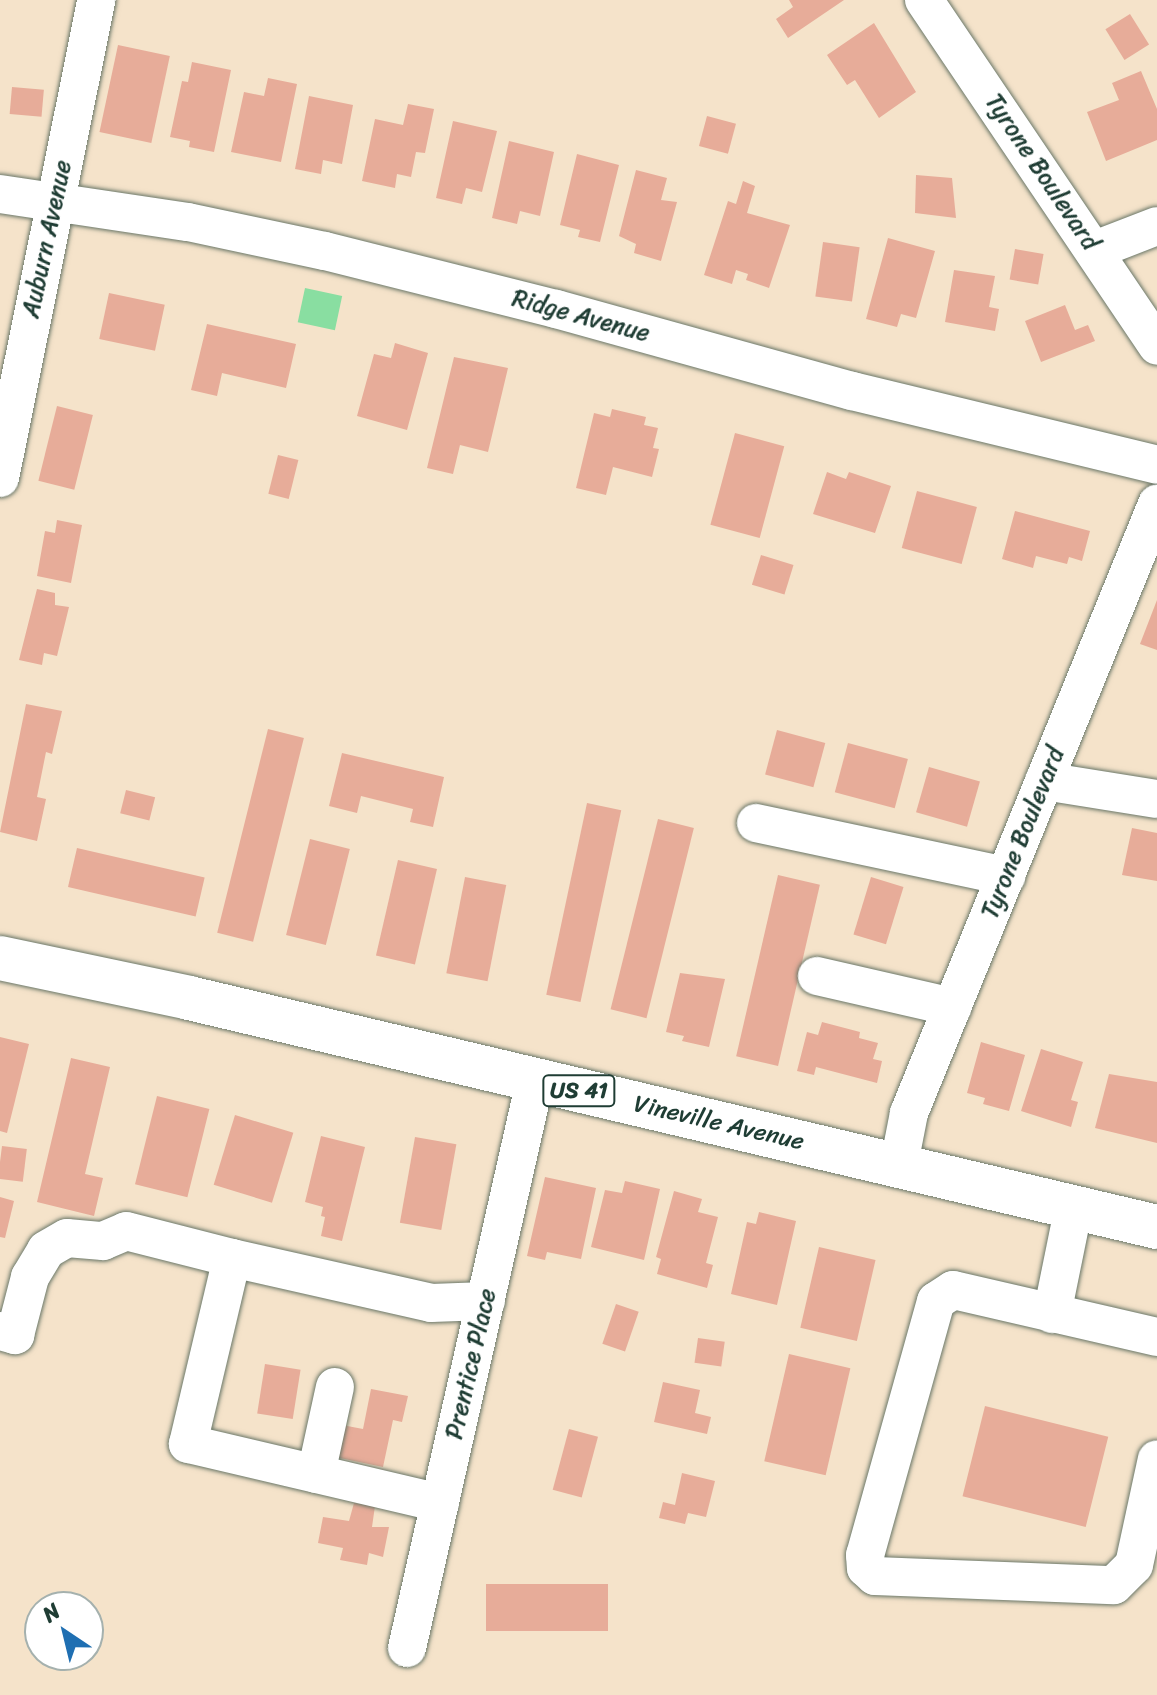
<!DOCTYPE html>
<html>
<head>
<meta charset="utf-8">
<style>
	body { margin:0 }
	#map { position:relative; width:1157px; height:1695px; overflow:hidden; background:#f5e3ca; font-family:Sriracha,sans-serif }
	div>[style] { position:absolute }
	.green>* { inset:0; background:#89dea1; transform-origin:0 0 }
	.building>* { inset:0; background:#e7ac99; transform-origin:0 0 }
	.roads { filter:drop-shadow(0 0 2px #6a7768) drop-shadow(0 0 2px #6a7768) }
	.minor>* { height:38px; margin:-19px; padding:0 19px; transform-origin:19px; border-radius:19px; background:#fff }
	.major>* { height:44px; margin:-22px; padding:0 22px; transform-origin:22px; border-radius:22px; background:#fff }
	span { translate:-50% -50%; white-space:nowrap; text-align:center; line-height:1.15; -webkit-text-stroke:8px #fff; paint-order:stroke }
	.shield-label span { padding:2px 6px; background:#fff; border:2px solid; border-radius:6px; -webkit-text-stroke-width:0 }
	.shield-label { font-size:22px; color:#1f3d34; font-weight:700 }
	.street-label { font-size:24px; color:#1f3d34 }
	.north { position:absolute; left:24px; top:1591px; width:80px; height:80px; box-sizing:border-box; background:#fff; border:2px solid #a5b1ae; border-radius:50%; rotate:325deg; font-size:22px; font-weight:700; line-height:32px; text-align:center; color:#1f3d34 }
	.north::after { content:''; display:block; margin:auto; width:28px; height:36px; background:#1f6fb2; clip-path:polygon(50% 0,100% 100%,50% 72%,0 100%) }
</style>
</head>
<body>
<div id="map">
	<div class="green">
		<div style="left:305px;top:288px;width:38px;height:35px;rotate:12deg"></div>
	</div>
	<div class="building">
		<div style="clip-path:polygon(789px 0,844px 0,788px 38px,776px 19px,793px 7px)"></div>
		<div style="left:1130px;top:14px;width:36px;height:29px;rotate:58deg"></div>
		<div style="clip-path:polygon(874px 23px,916px 92px,879px 118px,855px 80px,847px 85px,827px 55px)"></div>
		<div style="left:118px;top:45px;width:53px;height:89px;rotate:12deg"></div>
		<div style="clip-path:polygon(192px 62px,231px 70px,214px 152px,189px 147px,190px 141px,170px 137px,182px 81px,188px 82px)"></div>
		<div style="clip-path:polygon(1141px 71px,1157px 109px,1157px 140px,1106px 161px,1087px 112px,1119px 100px,1112px 83px)"></div>
		<div style="clip-path:polygon(268px 78px,297px 84px,281px 162px,231px 152px,244px 92px,264px 96px)"></div>
		<div style="left:12px;top:87px;width:32px;height:27px;rotate:5deg"></div>
		<div style="clip-path:polygon(309px 96px,353px 105px,342px 164px,323px 160px,321px 174px,295px 169px)"></div>
		<div style="clip-path:polygon(408px 104px,434px 109px,425px 153px,416px 152px,411px 177px,397px 174px,395px 188px,362px 181px,375px 119px,403px 125px)"></div>
		<div style="left:707px;top:116px;width:30px;height:31px;rotate:15deg"></div>
		<div style="clip-path:polygon(453px 121px,497px 131px,482px 192px,466px 188px,462px 204px,436px 198px)"></div>
		<div style="clip-path:polygon(509px 141px,554px 152px,540px 216px,520px 211px,517px 224px,492px 218px)"></div>
		<div style="clip-path:polygon(577px 154px,619px 165px,600px 242px,578px 237px,580px 230px,560px 225px)"></div>
		<div style="clip-path:polygon(636px 170px,667px 178px,661px 200px,677px 202px,661px 261px,634px 253px,636px 244px,619px 236px)"></div>
		<div style="clip-path:polygon(916px 175px,952px 178px,956px 218px,915px 213px)"></div>
		<div style="clip-path:polygon(743px 181px,755px 186px,747px 213px,790px 225px,769px 288px,746px 280px,748px 274px,736px 270px,732px 284px,704px 275px,728px 201px,736px 204px)"></div>
		<div style="clip-path:polygon(888px 238px,935px 251px,916px 318px,901px 314px,897px 327px,866px 319px)"></div>
		<div style="left:823px;top:242px;width:37px;height:55px;rotate:8deg"></div>
		<div style="left:1015px;top:249px;width:29px;height:31px;rotate:10deg"></div>
		<div style="clip-path:polygon(954px 270px,995px 276px,989px 307px,999px 309px,995px 331px,945px 322px)"></div>
		<div style="left:109px;top:293px;width:57px;height:47px;rotate:12deg"></div>
		<div style="clip-path:polygon(1065px 305px,1075px 330px,1088px 325px,1095px 341px,1041px 362px,1025px 321px)"></div>
		<div style="clip-path:polygon(207px 324px,296px 344px,286px 388px,222px 373px,217px 396px,191px 390px)"></div>
		<div style="clip-path:polygon(395px 343px,428px 353px,407px 430px,357px 416px,374px 354px,391px 358px)"></div>
		<div style="clip-path:polygon(454px 357px,508px 368px,488px 452px,460px 445px,453px 474px,427px 468px)"></div>
		<div style="left:57px;top:406px;width:37px;height:77px;rotate:14deg"></div>
		<div style="clip-path:polygon(612px 409px,646px 417px,644px 425px,658px 428px,653px 448px,659px 449px,652px 477px,613px 467px,606px 495px,576px 488px,594px 413px,610px 417px)"></div>
		<div style="left:735px;top:433px;width:51px;height:95px;rotate:15deg"></div>
		<div style="left:278px;top:455px;width:21px;height:40px;rotate:14deg"></div>
		<div style="clip-path:polygon(827px 472px,846px 479px,849px 472px,891px 486px,875px 533px,813px 514px)"></div>
		<div style="left:917px;top:491px;width:62px;height:59px;rotate:15deg"></div>
		<div style="clip-path:polygon(1015px 511px,1090px 531px,1082px 561px,1069px 557px,1067px 564px,1036px 556px,1033px 568px,1002px 559px)"></div>
		<div style="clip-path:polygon(57px 520px,82px 525px,71px 583px,37px 576px,45px 531px,55px 533px)"></div>
		<div style="left:761px;top:555px;width:34px;height:31px;rotate:17deg"></div>
		<div style="clip-path:polygon(37px 589px,55px 593px,55px 605px,69px 607px,57px 656px,44px 653px,42px 665px,19px 660px)"></div>
		<div style="clip-path:polygon(1157px 600px,1157px 650px,1140px 644px)"></div>
		<div style="clip-path:polygon(26px 704px,62px 711px,52px 754px,46px 752px,37px 797px,46px 799px,37px 841px,0 832px)"></div>
		<div style="left:268px;top:729px;width:37px;height:210px;rotate:14deg"></div>
		<div style="left:777px;top:730px;width:50px;height:46px;rotate:15deg"></div>
		<div style="left:848px;top:743px;width:62px;height:51px;rotate:15deg"></div>
		<div style="clip-path:polygon(342px 753px,444px 777px,433px 827px,410px 822px,413px 809px,361px 796px,357px 813px,329px 806px)"></div>
		<div style="left:929px;top:767px;width:53px;height:47px;rotate:16deg"></div>
		<div style="left:126px;top:790px;width:30px;height:24px;rotate:14deg"></div>
		<div style="left:587px;top:803px;width:35px;height:196px;rotate:12deg"></div>
		<div style="left:658px;top:819px;width:37px;height:196px;rotate:14deg"></div>
		<div style="clip-path:polygon(1132px 828px,1157px 833px,1157px 881px,1122px 875px)"></div>
		<div style="left:310px;top:839px;width:41px;height:99px;rotate:14deg"></div>
		<div style="left:77px;top:848px;width:131px;height:40px;rotate:13deg"></div>
		<div style="left:398px;top:860px;width:40px;height:98px;rotate:13deg"></div>
		<div style="left:778px;top:875px;width:43px;height:186px;rotate:13deg"></div>
		<div style="left:465px;top:877px;width:42px;height:98px;rotate:11deg"></div>
		<div style="left:871px;top:877px;width:34px;height:60px;rotate:17deg"></div>
		<div style="clip-path:polygon(680px 973px,725px 979px,709px 1047px,682px 1041px,684px 1036px,666px 1032px)"></div>
		<div style="clip-path:polygon(822px 1022px,860px 1032px,859px 1038px,878px 1043px,873px 1059px,882px 1061px,877px 1083px,816px 1067px,814px 1075px,797px 1071px,807px 1032px,818px 1035px)"></div>
		<div style="clip-path:polygon(0 1037px,29px 1044px,7px 1133px,0 1131px)"></div>
		<div style="clip-path:polygon(981px 1042px,1025px 1055px,1009px 1111px,983px 1104px,985px 1098px,967px 1093px)"></div>
		<div style="clip-path:polygon(1041px 1049px,1083px 1062px,1071px 1100px,1078px 1102px,1071px 1127px,1021px 1111px)"></div>
		<div style="clip-path:polygon(71px 1058px,110px 1067px,85px 1174px,103px 1178px,94px 1216px,37px 1202px)"></div>
		<div style="clip-path:polygon(1109px 1074px,1157px 1082px,1157px 1143px,1095px 1128px)"></div>
		<div style="left:157px;top:1096px;width:54px;height:91px;rotate:14deg"></div>
		<div style="left:235px;top:1115px;width:61px;height:73px;rotate:17deg"></div>
		<div style="clip-path:polygon(321px 1136px,365px 1147px,342px 1241px,321px 1236px,325px 1217px,321px 1216px,323px 1207px,305px 1202px)"></div>
		<div style="left:415px;top:1137px;width:42px;height:87px;rotate:10deg"></div>
		<div style="left:2px;top:1146px;width:25px;height:33px;rotate:7deg"></div>
		<div style="clip-path:polygon(545px 1177px,596px 1188px,581px 1259px,547px 1252px,545px 1260px,527px 1256px)"></div>
		<div style="clip-path:polygon(625px 1181px,660px 1189px,644px 1260px,591px 1247px,605px 1190px,622px 1193px)"></div>
		<div style="clip-path:polygon(674px 1191px,702px 1199px,698px 1212px,718px 1217px,706px 1263px,713px 1265px,707px 1288px,657px 1274px,661px 1259px,656px 1257px)"></div>
		<div style="clip-path:polygon(0 1197px,14px 1201px,5px 1238px,0 1237px)"></div>
		<div style="clip-path:polygon(759px 1212px,796px 1221px,777px 1305px,731px 1294px,747px 1222px,756px 1224px)"></div>
		<div style="left:819px;top:1247px;width:58px;height:83px;rotate:13deg"></div>
		<div style="left:616px;top:1304px;width:24px;height:42px;rotate:19deg"></div>
		<div style="left:698px;top:1338px;width:27px;height:25px;rotate:8deg"></div>
		<div style="left:789px;top:1354px;width:63px;height:110px;rotate:13deg"></div>
		<div style="left:265px;top:1364px;width:36px;height:50px;rotate:9deg"></div>
		<div style="clip-path:polygon(663px 1382px,700px 1390px,695px 1413px,711px 1417px,707px 1434px,654px 1422px)"></div>
		<div style="clip-path:polygon(371px 1389px,408px 1396px,402px 1422px,393px 1420px,383px 1467px,335px 1457px,342px 1425px,363px 1429px)"></div>
		<div style="left:985px;top:1406px;width:127px;height:93px;rotate:14deg"></div>
		<div style="left:569px;top:1429px;width:30px;height:63px;rotate:15deg"></div>
		<div style="clip-path:polygon(682px 1473px,715px 1481px,706px 1517px,688px 1513px,685px 1524px,659px 1518px,663px 1502px,675px 1505px)"></div>
		<div style="clip-path:polygon(354px 1503px,375px 1506px,372px 1527px,389px 1527px,383px 1557px,369px 1553px,367px 1565px,340px 1560px,343px 1548px,318px 1543px,323px 1517px,349px 1521px)"></div>
		<div style="left:486px;top:1584px;width:122px;height:47px"></div>
	</div>
	<div class="roads">
		<div class="minor">
			<div style="left:924px;top:0;width:417px;rotate:56deg"></div>
			<div style="left:0;top:194px;width:190px;rotate:8.5deg"></div>
			<div style="left:188px;top:222px;width:140px;rotate:12deg"></div>
			<div style="left:325px;top:251px;width:238px;rotate:14.1deg"></div>
			<div style="left:556px;top:309px;width:307px;rotate:15.5deg"></div>
			<div style="left:852px;top:391px;width:314px;rotate:13.6deg"></div>
			<div style="left:1095px;top:250px;width:66px;rotate:-21.2deg"></div>
			<div style="left:0;top:478px;width:488px;rotate:-78.6deg"></div>
			<div style="left:1044px;top:781px;width:114px;rotate:9.1deg"></div>
			<div style="left:756px;top:823px;width:256px;rotate:12deg"></div>
			<div style="left:817px;top:976px;width:139px;rotate:12.9deg"></div>
			<div style="left:899px;top:1164px;width:52px;rotate:-78.9deg"></div>
			<div style="left:909px;top:1113px;width:658px;rotate:-67.84deg"></div>
			<div style="left:1052px;top:1314px;width:110px;rotate:-78.5deg"></div>
			<div style="left:0;top:1331px;width:16px;rotate:15deg"></div>
			<div style="left:15px;top:1335px;width:60px;rotate:-75.5deg"></div>
			<div style="left:30px;top:1277px;width:31px;rotate:-59deg"></div>
			<div style="left:46px;top:1250px;width:24px;rotate:-30deg"></div>
			<div style="left:67px;top:1238px;width:36px;rotate:5deg"></div>
			<div style="left:103px;top:1241px;width:25px;rotate:-23deg"></div>
			<div style="left:126px;top:1231px;width:109px;rotate:14.3deg"></div>
			<div style="left:1157px;top:1337px;width:209px;rotate:-167deg"></div>
			<div style="left:953px;top:1290px;width:20px;rotate:147deg"></div>
			<div style="left:936px;top:1301px;width:264px;rotate:105.6deg"></div>
			<div style="left:865px;top:1555px;width:13px;rotate:86deg"></div>
			<div style="left:866px;top:1568px;width:12px;rotate:42deg"></div>
			<div style="left:875px;top:1576px;width:239px;rotate:2.2deg"></div>
			<div style="left:1114px;top:1585px;width:28px;rotate:-45deg"></div>
			<div style="left:1134px;top:1565px;width:108px;rotate:-77.8deg"></div>
			<div style="left:316px;top:1474px;width:89px;rotate:-77.7deg"></div>
			<div style="left:440px;top:1503px;width:259px;rotate:-166.8deg"></div>
			<div style="left:188px;top:1444px;width:191px;rotate:-76.7deg"></div>
			<div style="left:232px;top:1258px;width:204px;rotate:12.7deg"></div>
			<div style="left:431px;top:1303px;width:55px;rotate:-2.1deg"></div>
			<div style="left:407px;top:1648px;width:581px;rotate:-77.28deg"></div>
		</div>
		<div class="major">
			<div style="left:0;top:958px;width:193px;rotate:11.9deg"></div>
			<div style="left:189px;top:998px;width:995px;rotate:13.31deg"></div>
		</div>
	</div>
	<div class="shield-label">
		<span style="left:579px;top:1091px">US 41</span>
	</div>
	<div class="street-label">
		<span style="left:1042px;top:172px;rotate:56deg">Tyrone Boulevard</span>
		<span style="left:47px;top:239px;rotate:-78deg">Auburn Avenue</span>
		<span style="left:581px;top:316px;rotate:15deg">Ridge Avenue</span>
		<span style="left:1023px;top:833px;rotate:-68deg">Tyrone Boulevard</span>
		<span style="left:719px;top:1123px;rotate:13deg">Vineville Avenue</span>
		<span style="left:471px;top:1364px;rotate:-77deg">Prentice Place</span>
	</div>
	<div class="north">N</div>
</div>
</body>
</html>
